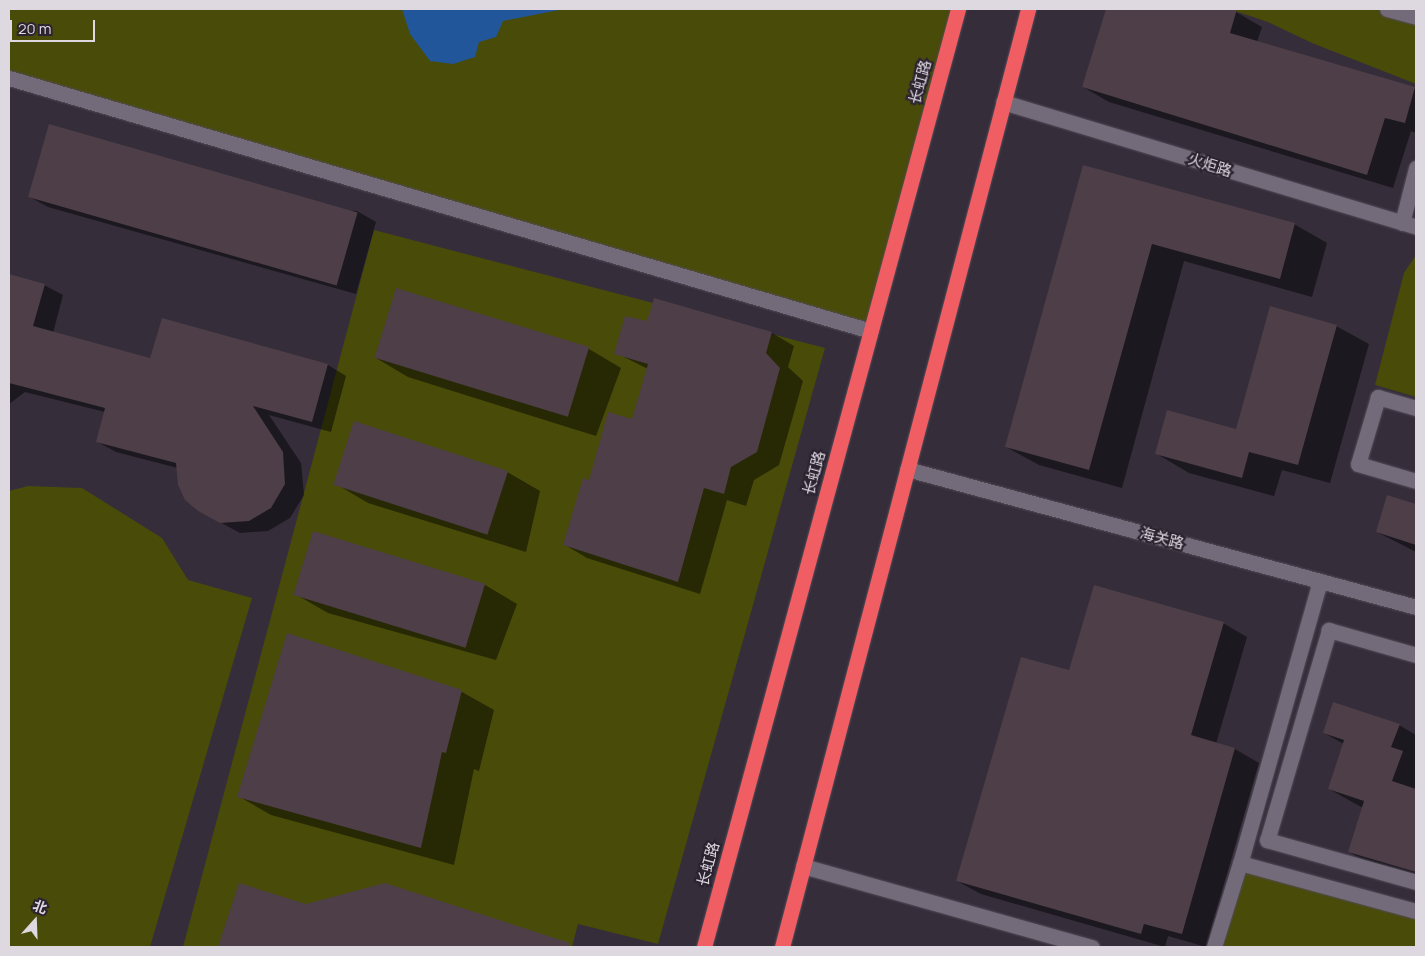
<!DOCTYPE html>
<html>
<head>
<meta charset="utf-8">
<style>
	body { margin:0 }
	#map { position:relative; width:1425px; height:956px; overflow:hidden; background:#352d3a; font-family:Manrope,"Noto Sans SC",sans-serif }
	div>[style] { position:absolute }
	.green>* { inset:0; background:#494b09 }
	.water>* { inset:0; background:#21569b }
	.shadow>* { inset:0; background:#0007 }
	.building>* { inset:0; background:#4d3e47; transform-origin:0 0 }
	.roads { filter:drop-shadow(0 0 1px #524c57) drop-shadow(0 0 1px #524c57) }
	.minor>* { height:15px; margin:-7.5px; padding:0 7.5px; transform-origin:7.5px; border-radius:7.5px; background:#736b7a }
	.highway>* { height:15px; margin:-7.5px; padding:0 7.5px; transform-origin:7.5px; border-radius:7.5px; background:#f05e64 }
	span { translate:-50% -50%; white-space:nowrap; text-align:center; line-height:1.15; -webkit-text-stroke:4.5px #2b2330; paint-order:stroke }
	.street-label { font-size:15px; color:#ded9e1 }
	.frame { position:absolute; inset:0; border:10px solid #ded9e1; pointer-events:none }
	.north { position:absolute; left:10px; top:896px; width:50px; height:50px; -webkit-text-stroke:4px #2b2330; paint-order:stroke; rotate:20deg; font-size:14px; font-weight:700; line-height:20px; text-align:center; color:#ded9e1 }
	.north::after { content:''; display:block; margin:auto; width:18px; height:22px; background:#ded9e1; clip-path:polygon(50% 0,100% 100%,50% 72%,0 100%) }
	.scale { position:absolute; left:10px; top:20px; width:85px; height:22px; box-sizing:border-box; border:2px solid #ded9e1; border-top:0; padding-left:6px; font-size:15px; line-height:18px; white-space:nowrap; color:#ded9e1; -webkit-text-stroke:4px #2b2330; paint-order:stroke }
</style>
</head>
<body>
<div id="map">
	<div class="green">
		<div style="clip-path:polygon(9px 9px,958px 9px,871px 331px,9px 78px)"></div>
		<div style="clip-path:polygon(1229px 9px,1416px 10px,1416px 84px,1312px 43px,1268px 22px)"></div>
		<div style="clip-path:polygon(374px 230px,825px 348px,658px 944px,578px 924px,572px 947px,183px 947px)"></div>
		<div style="clip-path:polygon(1416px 255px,1416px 397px,1375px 385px,1404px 273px)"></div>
		<div style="clip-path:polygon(28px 486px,82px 488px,162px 538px,188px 580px,252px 598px,150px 947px,9px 947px,9px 491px)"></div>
		<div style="clip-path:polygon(1240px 863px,1416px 911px,1416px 947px,1214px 947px)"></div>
	</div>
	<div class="water">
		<div style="clip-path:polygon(402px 9px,564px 9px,503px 21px,496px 37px,479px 42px,475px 57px,453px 64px,430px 61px,410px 34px)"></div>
	</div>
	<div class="shadow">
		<div style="clip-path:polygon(1107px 9px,1225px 9px,1236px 12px,1262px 27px,1257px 42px,1416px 89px,1416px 133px,1411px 131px,1393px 188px,1109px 102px,1083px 87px)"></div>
		<div style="clip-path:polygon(1084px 166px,1294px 224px,1327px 243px,1312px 297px,1184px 261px,1122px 488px,1039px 465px,1006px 447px)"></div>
		<div style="clip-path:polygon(30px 197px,357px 211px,376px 222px,356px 294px,48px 207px)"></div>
		<div style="clip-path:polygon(9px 275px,44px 285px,63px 295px,53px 333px,151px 360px,163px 319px,328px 365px,346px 376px,331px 432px,269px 415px,301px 463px,304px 495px,290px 518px,268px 531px,240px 533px,218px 521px,178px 468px,116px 452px,98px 442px,105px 412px,25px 392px,9px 404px)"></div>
		<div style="clip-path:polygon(397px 290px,589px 349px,621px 368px,596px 436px,408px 377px,376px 358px)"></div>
		<div style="clip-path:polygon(648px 323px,772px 333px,794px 346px,788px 367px,803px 381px,779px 465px,754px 480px,746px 506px,727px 500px,700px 594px,587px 558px,565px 545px,590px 482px,633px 420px,648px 369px,616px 353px)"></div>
		<div style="clip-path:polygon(1336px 326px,1369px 344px,1330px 483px,1282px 470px,1274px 496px,1189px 473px,1157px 454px,1237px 431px)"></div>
		<div style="clip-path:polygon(507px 472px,540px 491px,526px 552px,368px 503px,336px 484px)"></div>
		<div style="clip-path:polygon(1388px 497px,1416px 505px,1416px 552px,1377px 532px)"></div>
		<div style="clip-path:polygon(485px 585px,517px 604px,496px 660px,328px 613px,295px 594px)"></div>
		<div style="clip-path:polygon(1223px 623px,1247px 637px,1216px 744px,1235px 749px,1259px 763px,1206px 947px,1168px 936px,1165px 947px,981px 894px,957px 881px,1070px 672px)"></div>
		<div style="clip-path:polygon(288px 635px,462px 692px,494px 710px,479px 771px,474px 769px,454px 865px,271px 815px,238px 796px)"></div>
		<div style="clip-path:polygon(1399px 725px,1416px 735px,1416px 880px,1381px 870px,1349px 852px,1363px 808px,1329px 789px,1344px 744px,1324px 733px)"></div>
		<div style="clip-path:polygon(239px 884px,306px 906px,558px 946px,219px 947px)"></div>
	</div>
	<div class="building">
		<div style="clip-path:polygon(1106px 9px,1237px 9px,1230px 33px,1415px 87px,1405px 123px,1385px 118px,1367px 175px,1082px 87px)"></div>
		<div style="left:49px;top:124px;width:321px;height:76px;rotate:16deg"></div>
		<div style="clip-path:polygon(1083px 165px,1295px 223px,1280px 279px,1152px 244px,1089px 470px,1005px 447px)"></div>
		<div style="clip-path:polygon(9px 274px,45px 284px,33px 326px,150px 358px,162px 318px,328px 364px,312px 422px,253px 406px,283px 452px,285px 484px,271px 508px,249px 521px,220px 523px,198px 511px,185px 500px,178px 485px,176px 463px,96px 442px,105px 408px,9px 383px)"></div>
		<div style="left:396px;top:288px;width:202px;height:73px;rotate:17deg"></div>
		<div style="clip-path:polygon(654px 298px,772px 332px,766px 353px,780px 368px,757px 452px,731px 467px,724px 494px,704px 488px,678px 582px,563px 545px,583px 478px,589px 480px,608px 412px,632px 419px,648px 364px,614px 354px,625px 316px,647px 321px)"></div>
		<div style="clip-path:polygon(1270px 306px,1337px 325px,1298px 465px,1249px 452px,1242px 478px,1155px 454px,1167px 410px,1236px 429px)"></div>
		<div style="left:354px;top:421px;width:162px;height:67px;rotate:18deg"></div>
		<div style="clip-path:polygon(1387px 495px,1416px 504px,1416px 545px,1376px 532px)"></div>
		<div style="left:313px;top:531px;width:180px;height:67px;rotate:17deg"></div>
		<div style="clip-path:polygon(1094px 585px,1224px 622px,1191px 735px,1235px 748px,1182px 934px,1144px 924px,1141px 934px,956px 881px,1021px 657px,1069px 670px)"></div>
		<div style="clip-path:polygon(287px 633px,462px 690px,446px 753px,442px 752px,421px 848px,237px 797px)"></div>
		<div style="clip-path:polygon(1333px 702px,1400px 724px,1391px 747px,1403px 751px,1392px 781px,1416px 789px,1416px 872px,1348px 852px,1364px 801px,1328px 789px,1344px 740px,1323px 733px)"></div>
		<div style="clip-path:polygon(239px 883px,306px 904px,385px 883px,570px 943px,570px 947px,218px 947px)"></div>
	</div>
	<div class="roads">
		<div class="minor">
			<div style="left:1387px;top:9px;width:30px;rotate:15deg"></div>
			<div style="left:9px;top:78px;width:898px;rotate:16.36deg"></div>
			<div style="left:1003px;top:102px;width:432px;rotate:16.8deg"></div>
			<div style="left:1402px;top:223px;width:57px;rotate:-75.7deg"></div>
			<div style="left:1416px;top:408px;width:40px;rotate:-164deg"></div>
			<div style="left:1378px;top:397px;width:70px;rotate:106.6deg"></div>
			<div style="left:1358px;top:464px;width:60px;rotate:16.3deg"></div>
			<div style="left:907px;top:469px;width:527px;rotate:15.17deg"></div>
			<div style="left:1320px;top:581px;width:293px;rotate:105.8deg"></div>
			<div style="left:1240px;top:863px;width:182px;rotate:15.3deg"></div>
			<div style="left:1416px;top:655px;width:91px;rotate:-164deg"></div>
			<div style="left:1329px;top:630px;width:219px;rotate:106.4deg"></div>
			<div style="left:1267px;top:840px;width:155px;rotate:15.7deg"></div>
			<div style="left:803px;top:866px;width:300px;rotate:15.7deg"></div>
			<div style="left:1214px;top:947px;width:88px;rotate:-72.8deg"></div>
		</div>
		<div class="highway">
			<div style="left:704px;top:947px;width:972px;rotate:-74.85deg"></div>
			<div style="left:782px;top:947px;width:970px;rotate:-75.3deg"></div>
		</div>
	</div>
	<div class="street-label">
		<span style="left:920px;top:82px;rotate:-75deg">长虹路</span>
		<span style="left:1210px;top:165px;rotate:17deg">火炬路</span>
		<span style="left:814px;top:473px;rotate:-75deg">长虹路</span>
		<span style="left:1162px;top:538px;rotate:15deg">海关路</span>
		<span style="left:708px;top:864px;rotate:-75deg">长虹路</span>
	</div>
	<div class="frame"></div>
	<div class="north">北</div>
	<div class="scale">20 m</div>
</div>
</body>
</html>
